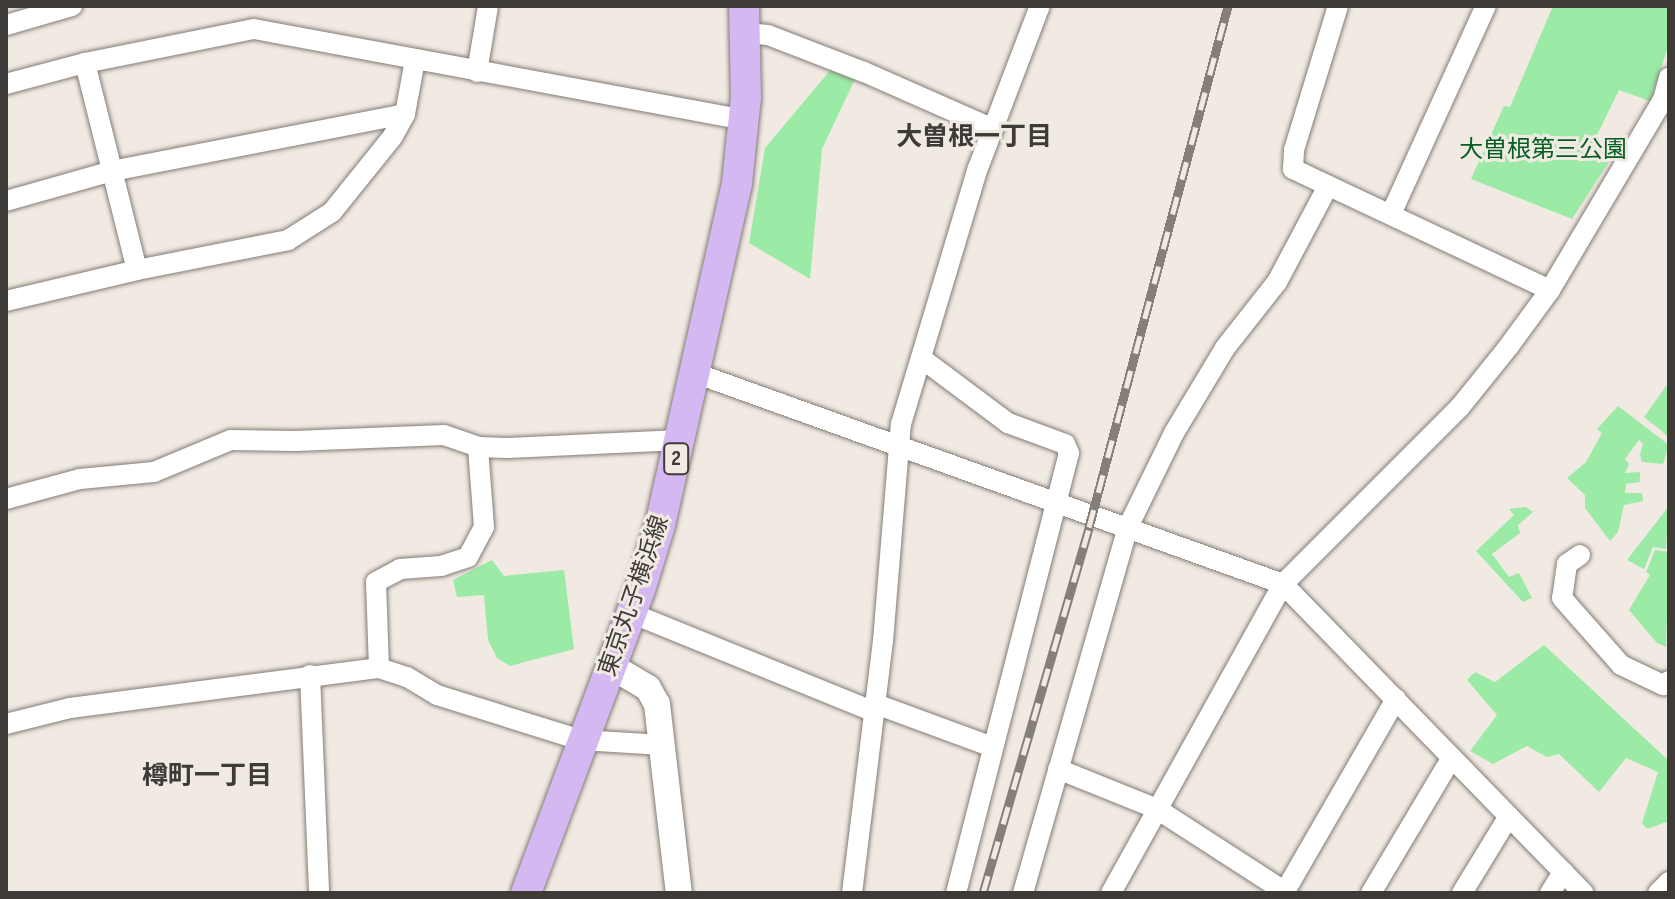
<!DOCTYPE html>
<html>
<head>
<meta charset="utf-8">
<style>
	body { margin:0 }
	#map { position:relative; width:1675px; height:899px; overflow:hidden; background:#f1eae3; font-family:"Sofia Sans Condensed","Noto Sans JP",sans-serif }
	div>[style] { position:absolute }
	.green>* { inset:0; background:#9beaa5 }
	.roads { filter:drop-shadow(0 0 2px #827c76) drop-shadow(0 0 2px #827c76) }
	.street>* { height:20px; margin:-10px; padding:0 10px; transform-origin:10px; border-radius:10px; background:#fff }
	.secondary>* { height:26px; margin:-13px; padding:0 13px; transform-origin:13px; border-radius:13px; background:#fff }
	.primary>* { height:30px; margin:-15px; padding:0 15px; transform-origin:15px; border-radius:15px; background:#d3b8f2 }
	.rail>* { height:9px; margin-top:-4.5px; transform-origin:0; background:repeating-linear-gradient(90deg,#f1eae3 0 18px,#847f7b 0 36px); box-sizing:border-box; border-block:2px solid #847f7b }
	span { translate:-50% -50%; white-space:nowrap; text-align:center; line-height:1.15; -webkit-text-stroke:6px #f1eae3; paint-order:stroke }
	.shield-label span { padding:2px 6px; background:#f1eae3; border:2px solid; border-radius:6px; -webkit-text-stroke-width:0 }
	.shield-label { font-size:22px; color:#3d3a37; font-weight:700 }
	.park-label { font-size:24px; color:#036022 }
	.street-label { font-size:24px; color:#3d3a37 }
	.neighbourhood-label { font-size:26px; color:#3d3a37; font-weight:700 }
	.frame { position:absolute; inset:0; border:8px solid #3d3a37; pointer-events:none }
</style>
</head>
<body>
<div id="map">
	<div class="green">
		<div style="clip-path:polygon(1553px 6px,1669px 6px,1669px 44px,1650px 101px,1619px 90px,1596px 137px,1612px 157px,1572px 219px,1471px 179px,1504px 106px,1510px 107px)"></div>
		<div style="clip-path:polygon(833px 67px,855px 79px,822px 149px,810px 279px,749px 243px,765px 148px)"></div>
		<div style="clip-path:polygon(1669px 382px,1669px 437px,1644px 417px)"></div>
		<div style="clip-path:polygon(1618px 406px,1669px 445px,1663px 464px,1642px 462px,1640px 454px,1643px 444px,1639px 440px,1625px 459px,1629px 464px,1625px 473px,1640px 472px,1640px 482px,1626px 484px,1625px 493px,1642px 493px,1643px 501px,1624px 505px,1618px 532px,1610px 541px,1585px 508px,1585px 495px,1567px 478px,1586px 462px,1602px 433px,1597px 429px)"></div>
		<div style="clip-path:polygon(1669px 506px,1666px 549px,1653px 547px,1644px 569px,1627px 560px)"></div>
		<div style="clip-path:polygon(1526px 507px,1533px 512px,1518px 525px,1520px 533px,1492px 554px,1509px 577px,1519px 573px,1532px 598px,1523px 602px,1476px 551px,1514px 515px,1509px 509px)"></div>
		<div style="clip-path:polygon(1655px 550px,1669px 552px,1666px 647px,1657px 643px,1629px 610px,1650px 575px,1646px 572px)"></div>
		<div style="clip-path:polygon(492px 560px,504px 576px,564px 570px,574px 649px,510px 666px,497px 658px,488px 640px,484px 595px,457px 597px,453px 580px)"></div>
		<div style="clip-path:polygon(1544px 645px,1669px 761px,1669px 821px,1647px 829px,1642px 823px,1658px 772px,1626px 758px,1599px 792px,1559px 754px,1547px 757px,1527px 746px,1493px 764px,1470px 751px,1497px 715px,1467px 680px,1475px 672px,1495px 682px)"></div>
	</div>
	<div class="roads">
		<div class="street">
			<div style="left:1338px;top:6px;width:151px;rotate:107deg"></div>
			<div style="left:1294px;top:150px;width:19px;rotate:93deg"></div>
			<div style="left:1293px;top:169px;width:284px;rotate:25.2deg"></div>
			<div style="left:6px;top:25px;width:69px;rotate:-16.1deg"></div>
			<div style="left:746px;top:33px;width:22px;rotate:5deg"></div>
			<div style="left:768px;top:35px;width:103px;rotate:21.1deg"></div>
			<div style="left:864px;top:72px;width:141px;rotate:23.8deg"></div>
			<div style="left:85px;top:63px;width:213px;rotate:75.9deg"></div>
			<div style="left:137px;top:270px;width:154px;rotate:-11.2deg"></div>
			<div style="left:288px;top:240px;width:52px;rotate:-32.5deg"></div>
			<div style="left:332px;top:212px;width:97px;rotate:-51.2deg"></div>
			<div style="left:393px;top:136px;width:25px;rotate:-61deg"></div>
			<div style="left:405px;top:114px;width:55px;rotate:-79.5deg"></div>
			<div style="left:477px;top:72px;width:67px;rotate:-80.5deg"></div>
			<div style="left:6px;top:84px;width:82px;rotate:-14.9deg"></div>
			<div style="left:85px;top:63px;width:172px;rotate:-11.4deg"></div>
			<div style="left:254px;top:29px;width:499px;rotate:10.5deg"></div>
			<div style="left:6px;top:201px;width:110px;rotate:-15.8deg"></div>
			<div style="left:112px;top:171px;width:298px;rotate:-11deg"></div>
			<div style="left:1391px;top:214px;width:229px;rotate:-65.5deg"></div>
			<div style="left:6px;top:301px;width:135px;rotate:-13.3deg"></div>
			<div style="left:921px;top:358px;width:109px;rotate:36.8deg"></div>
			<div style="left:1008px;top:423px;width:61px;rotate:20.2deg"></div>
			<div style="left:1065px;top:444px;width:10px;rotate:66deg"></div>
			<div style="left:1069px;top:453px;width:454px;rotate:104.4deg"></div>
			<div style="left:695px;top:373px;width:625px;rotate:19.74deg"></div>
			<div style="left:1283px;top:584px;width:431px;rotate:45.8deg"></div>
			<div style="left:6px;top:499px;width:77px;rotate:-15.1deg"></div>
			<div style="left:80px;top:479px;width:74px;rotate:-5.4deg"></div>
			<div style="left:154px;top:472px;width:83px;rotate:-22.6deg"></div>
			<div style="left:231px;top:440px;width:64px;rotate:0.9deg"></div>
			<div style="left:295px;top:441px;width:149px;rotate:-2.3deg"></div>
			<div style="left:444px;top:435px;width:36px;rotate:19deg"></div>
			<div style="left:478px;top:447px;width:30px;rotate:2deg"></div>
			<div style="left:508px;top:448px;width:172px;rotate:-2.7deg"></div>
			<div style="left:1580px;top:555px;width:16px;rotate:145deg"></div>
			<div style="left:1567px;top:564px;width:34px;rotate:98deg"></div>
			<div style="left:1562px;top:598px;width:89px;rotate:48.6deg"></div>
			<div style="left:1621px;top:665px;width:47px;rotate:25.5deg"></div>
			<div style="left:1663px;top:685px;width:7px;rotate:-34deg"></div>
			<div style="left:631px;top:613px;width:263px;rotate:22.1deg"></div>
			<div style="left:379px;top:668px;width:86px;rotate:-92deg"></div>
			<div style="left:376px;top:582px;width:27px;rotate:-28deg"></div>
			<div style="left:400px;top:569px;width:41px;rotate:-4.2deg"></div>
			<div style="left:441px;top:566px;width:28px;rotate:-18deg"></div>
			<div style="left:468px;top:557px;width:34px;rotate:-62deg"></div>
			<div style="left:484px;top:527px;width:80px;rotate:-94.3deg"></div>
			<div style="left:310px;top:675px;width:218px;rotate:87.6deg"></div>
			<div style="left:876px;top:704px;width:124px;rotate:20.3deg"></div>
			<div style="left:6px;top:724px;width:66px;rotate:-14deg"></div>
			<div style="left:70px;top:708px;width:312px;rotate:-7.4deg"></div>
			<div style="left:379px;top:668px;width:29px;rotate:18deg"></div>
			<div style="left:407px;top:677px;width:35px;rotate:31deg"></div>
			<div style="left:437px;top:695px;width:151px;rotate:17.4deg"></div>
			<div style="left:581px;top:740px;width:82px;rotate:3.5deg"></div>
			<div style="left:1058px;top:769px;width:107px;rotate:22deg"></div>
			<div style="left:1157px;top:809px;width:155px;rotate:32.9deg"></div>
			<div style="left:852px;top:893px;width:254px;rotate:-83deg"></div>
			<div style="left:883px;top:641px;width:218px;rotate:-85.3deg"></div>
			<div style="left:901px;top:424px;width:267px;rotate:-73.3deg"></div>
			<div style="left:978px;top:168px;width:173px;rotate:-69.1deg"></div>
			<div style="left:1023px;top:893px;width:381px;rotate:-74deg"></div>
			<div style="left:1128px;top:527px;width:105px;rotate:-63.9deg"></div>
			<div style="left:1174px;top:433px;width:99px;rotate:-59deg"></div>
			<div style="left:1225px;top:348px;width:84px;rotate:-51.8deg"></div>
			<div style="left:1277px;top:282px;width:109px;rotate:-62deg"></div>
			<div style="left:1111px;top:893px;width:354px;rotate:-60.9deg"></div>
			<div style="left:1283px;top:584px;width:250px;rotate:-45deg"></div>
			<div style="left:1460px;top:407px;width:78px;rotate:-51.2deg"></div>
			<div style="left:1509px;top:346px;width:69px;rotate:-53.8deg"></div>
			<div style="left:1550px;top:290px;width:221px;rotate:-59.3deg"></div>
			<div style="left:1663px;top:100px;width:23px;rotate:-75deg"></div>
			<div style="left:1284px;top:893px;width:224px;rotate:-60deg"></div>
			<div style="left:1371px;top:893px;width:158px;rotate:-59.2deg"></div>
			<div style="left:1462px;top:893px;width:90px;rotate:-58.6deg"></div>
			<div style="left:1550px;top:893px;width:25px;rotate:-58deg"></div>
			<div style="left:1658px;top:893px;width:16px;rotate:-45deg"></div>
		</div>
		<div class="secondary">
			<div style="left:611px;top:666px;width:43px;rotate:30.7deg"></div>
			<div style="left:648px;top:688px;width:18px;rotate:61deg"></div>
			<div style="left:657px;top:704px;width:190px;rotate:83.4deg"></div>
		</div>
		<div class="primary">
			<div style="left:526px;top:893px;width:324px;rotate:-69.4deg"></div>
			<div style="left:640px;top:590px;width:68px;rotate:-72.9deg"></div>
			<div style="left:660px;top:525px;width:351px;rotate:-77.3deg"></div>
			<div style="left:737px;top:183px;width:85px;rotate:-84deg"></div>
			<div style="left:746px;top:98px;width:92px;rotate:-91.2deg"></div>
		</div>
	</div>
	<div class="rail">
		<div style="left:983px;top:893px;width:381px;rotate:-73.8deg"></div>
		<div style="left:1089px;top:527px;width:539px;rotate:-75.06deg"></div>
	</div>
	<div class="shield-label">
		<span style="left:676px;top:459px">2</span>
	</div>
	<div class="park-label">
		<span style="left:1543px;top:150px">大曽根第三公園</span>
	</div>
	<div class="street-label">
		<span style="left:634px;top:596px;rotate:-71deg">東京丸子横浜線</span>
	</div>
	<div class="neighbourhood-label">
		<span style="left:974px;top:138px">大曽根一丁目</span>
		<span style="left:207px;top:777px">樽町一丁目</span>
	</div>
	<div class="frame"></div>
</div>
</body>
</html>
